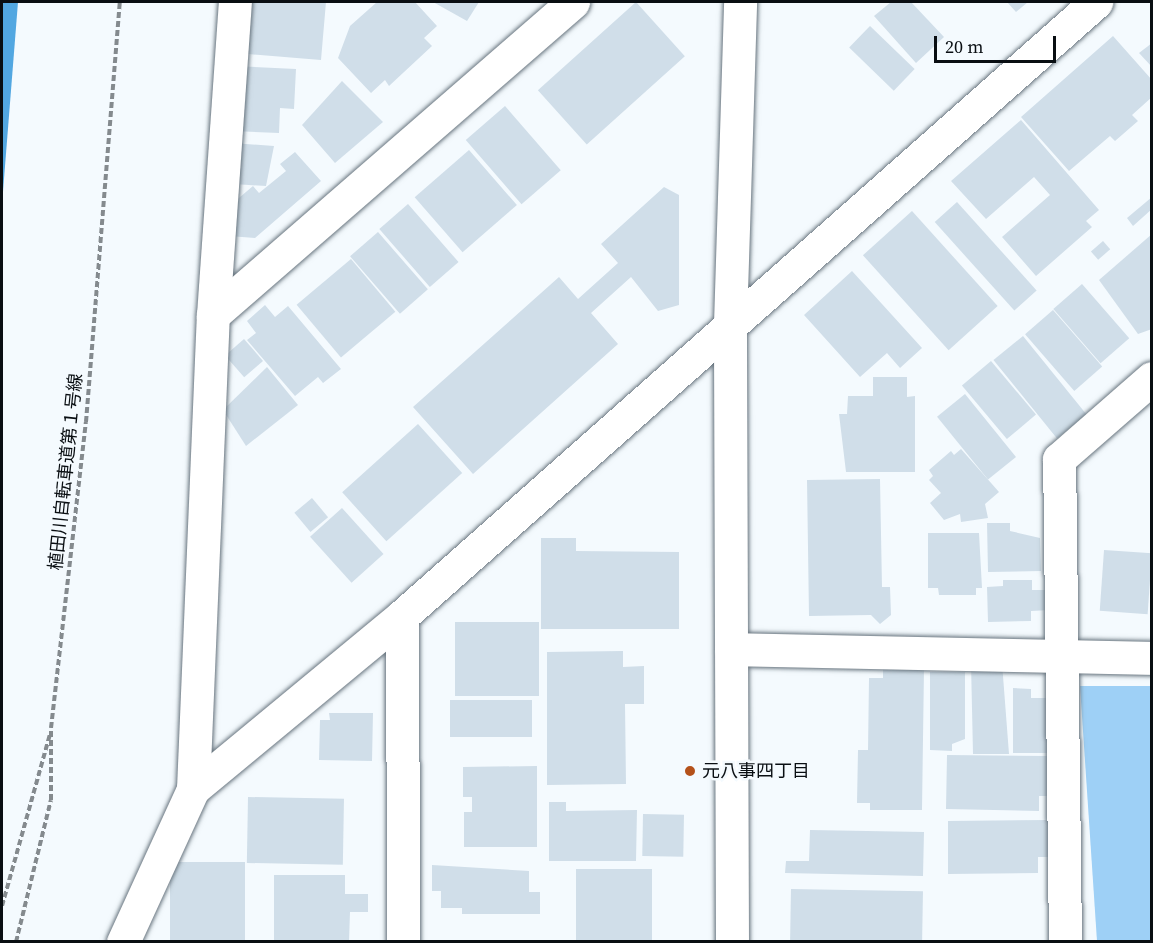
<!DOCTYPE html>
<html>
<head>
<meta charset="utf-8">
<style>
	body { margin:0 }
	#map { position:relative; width:1153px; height:943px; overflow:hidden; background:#f4fafe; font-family:"Source Serif 4","Noto Sans JP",serif }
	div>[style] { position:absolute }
	.green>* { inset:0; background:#9ed0f6 }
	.water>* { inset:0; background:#52a7e1 }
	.building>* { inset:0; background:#d0dee9; transform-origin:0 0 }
	.path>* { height:4px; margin-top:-2px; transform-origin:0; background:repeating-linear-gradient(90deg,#848a8e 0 6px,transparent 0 9px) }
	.roads { filter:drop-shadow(0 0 2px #68757f) drop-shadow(0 0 2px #68757f) }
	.minor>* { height:33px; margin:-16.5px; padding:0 16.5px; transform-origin:16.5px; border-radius:16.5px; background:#fff }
	.dots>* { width:16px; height:16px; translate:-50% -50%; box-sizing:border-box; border:3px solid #f4fafe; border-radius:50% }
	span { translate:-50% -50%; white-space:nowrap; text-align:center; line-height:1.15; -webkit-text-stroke:5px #f4fafe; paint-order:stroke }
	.street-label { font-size:18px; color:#090e12 }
	.poi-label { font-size:18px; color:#090e12 }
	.left { translate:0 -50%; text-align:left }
	.frame { position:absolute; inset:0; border:3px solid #090e12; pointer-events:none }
	.scale { position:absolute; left:934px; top:36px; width:122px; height:27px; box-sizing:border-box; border:3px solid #090e12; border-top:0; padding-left:8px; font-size:18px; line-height:21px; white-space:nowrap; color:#090e12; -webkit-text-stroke:4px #f4fafe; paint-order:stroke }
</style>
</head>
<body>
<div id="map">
	<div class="green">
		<div style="clip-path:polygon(1080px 686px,1151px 686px,1151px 941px,1097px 941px)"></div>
	</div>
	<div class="water">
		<div style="clip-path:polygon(2px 2px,18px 2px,2px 204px)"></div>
	</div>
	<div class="building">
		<div style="clip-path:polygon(246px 2px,326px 2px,321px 60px,248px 54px,252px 9px,245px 9px)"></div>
		<div style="clip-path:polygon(377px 2px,415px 2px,437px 26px,424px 38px,432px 46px,389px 86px,385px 80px,371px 93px,338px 58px,350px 26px)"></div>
		<div style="clip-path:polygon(433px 2px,479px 2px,467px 21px)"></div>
		<div style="left:636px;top:2px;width:73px;height:132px;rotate:48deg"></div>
		<div style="clip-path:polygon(891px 2px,911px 2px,944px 37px,916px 63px,874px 16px)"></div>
		<div style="clip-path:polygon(1007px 2px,1028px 2px,1016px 12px)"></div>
		<div style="left:870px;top:26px;width:62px;height:30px;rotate:44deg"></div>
		<div style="clip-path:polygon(1113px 36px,1152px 80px,1152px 97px,1132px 115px,1138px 121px,1115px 141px,1110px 136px,1069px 171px,1021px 117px)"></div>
		<div style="clip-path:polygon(1152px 43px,1152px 67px,1139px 53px)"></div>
		<div style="clip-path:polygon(236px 66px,296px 69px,294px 109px,280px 108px,279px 133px,233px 131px)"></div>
		<div style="clip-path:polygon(342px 81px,383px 122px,335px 163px,302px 125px)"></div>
		<div style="left:505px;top:106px;width:85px;height:52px;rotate:49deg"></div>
		<div style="clip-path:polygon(1021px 120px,1099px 210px,1086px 221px,1092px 227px,1036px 276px,1002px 237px,1050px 195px,1034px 177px,986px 219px,951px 181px)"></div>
		<div style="clip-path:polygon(232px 143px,274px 146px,266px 186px,234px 184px)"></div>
		<div style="left:469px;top:150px;width:73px;height:72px;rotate:49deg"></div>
		<div style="clip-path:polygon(295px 152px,321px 181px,255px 238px,229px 236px,233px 203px,253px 186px,259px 193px,286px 171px,280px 164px)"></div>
		<div style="clip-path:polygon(664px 187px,679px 195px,679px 305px,658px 311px,631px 277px,591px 313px,618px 344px,473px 474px,413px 407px,559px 277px,578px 299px,618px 263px,601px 244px)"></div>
		<div style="clip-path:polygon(1152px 197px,1152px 209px,1133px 226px,1127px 218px)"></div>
		<div style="left:957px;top:202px;width:119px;height:30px;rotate:48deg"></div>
		<div style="left:408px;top:204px;width:77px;height:38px;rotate:49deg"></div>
		<div style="left:912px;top:211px;width:128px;height:66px;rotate:48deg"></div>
		<div style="left:378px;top:232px;width:76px;height:37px;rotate:49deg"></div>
		<div style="clip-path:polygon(1152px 234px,1152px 329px,1138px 334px,1099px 280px)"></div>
		<div style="left:1103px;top:241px;width:11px;height:16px;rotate:49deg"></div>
		<div style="left:351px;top:259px;width:69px;height:71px;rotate:50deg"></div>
		<div style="clip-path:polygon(852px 271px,922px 348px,900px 368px,887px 353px,860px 377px,804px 315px)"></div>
		<div style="left:1082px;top:284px;width:72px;height:38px;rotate:49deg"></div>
		<div style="clip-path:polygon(265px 305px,275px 317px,288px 306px,341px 369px,323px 383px,318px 377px,295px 396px,247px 340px,256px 333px,247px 321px)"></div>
		<div style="left:1053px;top:310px;width:75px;height:37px;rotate:49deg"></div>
		<div style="left:1023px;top:336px;width:101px;height:38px;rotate:51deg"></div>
		<div style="left:244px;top:339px;width:29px;height:25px;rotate:49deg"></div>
		<div style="left:991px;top:361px;width:70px;height:38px;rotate:50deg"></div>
		<div style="clip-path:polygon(267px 367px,298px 405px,246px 446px,223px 410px)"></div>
		<div style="clip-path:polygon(873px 377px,907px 377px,907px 397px,915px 396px,915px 472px,846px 472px,839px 414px,847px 414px,848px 396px,873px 396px)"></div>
		<div style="left:965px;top:394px;width:81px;height:36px;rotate:51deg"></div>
		<div style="left:418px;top:424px;width:66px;height:102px;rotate:48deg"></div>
		<div style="clip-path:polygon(961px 449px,999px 492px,985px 504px,988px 518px,961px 522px,960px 514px,944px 520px,930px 503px,941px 493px,929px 480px,933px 476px,929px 470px,951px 451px,954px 455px)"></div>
		<div style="clip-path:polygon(880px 479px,882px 587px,890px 587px,891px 615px,880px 624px,871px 615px,809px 616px,807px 480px)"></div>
		<div style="left:312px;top:498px;width:25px;height:23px;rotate:50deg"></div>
		<div style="left:342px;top:508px;width:62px;height:43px;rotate:48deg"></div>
		<div style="clip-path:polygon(987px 523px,1010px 523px,1010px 531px,1040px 538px,1041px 571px,988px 572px)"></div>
		<div style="clip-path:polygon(928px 533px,979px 533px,982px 588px,976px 588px,976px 595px,939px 595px,938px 588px,928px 588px)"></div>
		<div style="clip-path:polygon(541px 538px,576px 538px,576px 551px,679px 552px,679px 629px,541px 629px)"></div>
		<div style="left:1104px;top:550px;width:48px;height:61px;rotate:4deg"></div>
		<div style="clip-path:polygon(1003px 580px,1032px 580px,1032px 590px,1050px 590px,1050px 610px,1031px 611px,1031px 621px,988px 622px,987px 587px,1003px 586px)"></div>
		<div style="left:455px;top:622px;width:84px;height:74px"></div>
		<div style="clip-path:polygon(623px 651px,623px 667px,644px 666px,644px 704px,625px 704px,626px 784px,547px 785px,547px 652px)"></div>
		<div style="clip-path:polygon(971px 663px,1002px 663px,1009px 754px,973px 754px)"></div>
		<div style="clip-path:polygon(883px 669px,924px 669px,922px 810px,870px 810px,870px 803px,857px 803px,858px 750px,868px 750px,869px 678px,883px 678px)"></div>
		<div style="clip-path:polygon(930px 672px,965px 672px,965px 739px,952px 744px,952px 751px,930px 750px)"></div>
		<div style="clip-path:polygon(1013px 688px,1031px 689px,1031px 698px,1047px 698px,1047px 753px,1013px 753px)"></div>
		<div style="left:532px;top:700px;width:37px;height:82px;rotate:90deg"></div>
		<div style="clip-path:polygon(329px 713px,373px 713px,372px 761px,319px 760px,320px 720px,330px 720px)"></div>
		<div style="clip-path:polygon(947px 755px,1047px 756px,1047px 796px,1039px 796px,1039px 811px,946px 809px)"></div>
		<div style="clip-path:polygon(537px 766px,537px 847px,464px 847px,464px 812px,472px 812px,472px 797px,463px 797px,463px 767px)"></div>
		<div style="left:248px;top:797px;width:96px;height:66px;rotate:1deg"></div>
		<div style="clip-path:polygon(549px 802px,566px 802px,566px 811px,637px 810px,636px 861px,549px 861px)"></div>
		<div style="left:643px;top:814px;width:41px;height:42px;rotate:1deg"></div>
		<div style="clip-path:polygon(1049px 820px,1049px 857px,1038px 857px,1038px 873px,948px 874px,948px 821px)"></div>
		<div style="clip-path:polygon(810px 830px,924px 832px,923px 876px,785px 873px,786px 861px,809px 861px)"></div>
		<div style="left:170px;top:862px;width:75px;height:80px"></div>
		<div style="clip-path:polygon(432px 865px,529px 871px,529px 892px,540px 892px,540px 914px,462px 914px,462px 908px,441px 908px,441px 891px,432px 891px)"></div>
		<div style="left:576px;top:869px;width:76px;height:73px"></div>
		<div style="clip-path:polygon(274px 875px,345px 875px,345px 894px,368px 894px,368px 912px,350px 912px,349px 942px,274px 942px)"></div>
		<div style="left:791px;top:889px;width:132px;height:53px;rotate:1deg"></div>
	</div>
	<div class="path">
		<div style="left:2px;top:906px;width:179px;rotate:-74.4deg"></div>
		<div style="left:16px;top:942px;width:146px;rotate:-76.2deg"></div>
		<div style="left:51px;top:800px;width:72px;rotate:-90deg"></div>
		<div style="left:51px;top:728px;width:308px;rotate:-83.5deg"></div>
		<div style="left:86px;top:422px;width:421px;rotate:-85.4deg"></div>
	</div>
	<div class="roads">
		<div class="minor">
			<div style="left:213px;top:315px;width:477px;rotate:-41deg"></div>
			<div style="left:402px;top:616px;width:326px;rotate:89.8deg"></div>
			<div style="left:731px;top:649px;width:421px;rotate:1.2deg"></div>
			<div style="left:193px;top:789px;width:271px;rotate:-39.6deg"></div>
			<div style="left:402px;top:616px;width:927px;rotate:-41.5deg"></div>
			<div style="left:123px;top:942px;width:168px;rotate:-65.4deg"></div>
			<div style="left:193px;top:789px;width:474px;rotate:-87.6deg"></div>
			<div style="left:213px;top:315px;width:314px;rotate:-86deg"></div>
			<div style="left:732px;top:942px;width:618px;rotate:-90.19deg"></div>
			<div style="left:730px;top:324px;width:322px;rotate:-88.2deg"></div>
			<div style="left:1065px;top:942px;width:483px;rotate:-90.7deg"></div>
			<div style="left:1059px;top:459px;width:123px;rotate:-41.1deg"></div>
		</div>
	</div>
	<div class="dots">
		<div style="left:690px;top:771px;background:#b4511a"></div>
	</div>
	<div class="street-label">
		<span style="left:66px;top:472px;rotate:-84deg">植田川自転車道第１号線</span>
	</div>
	<div class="poi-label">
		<span class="left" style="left:702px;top:771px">元八事四丁目</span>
	</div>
	<div class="frame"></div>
	<div class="scale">20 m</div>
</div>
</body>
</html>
